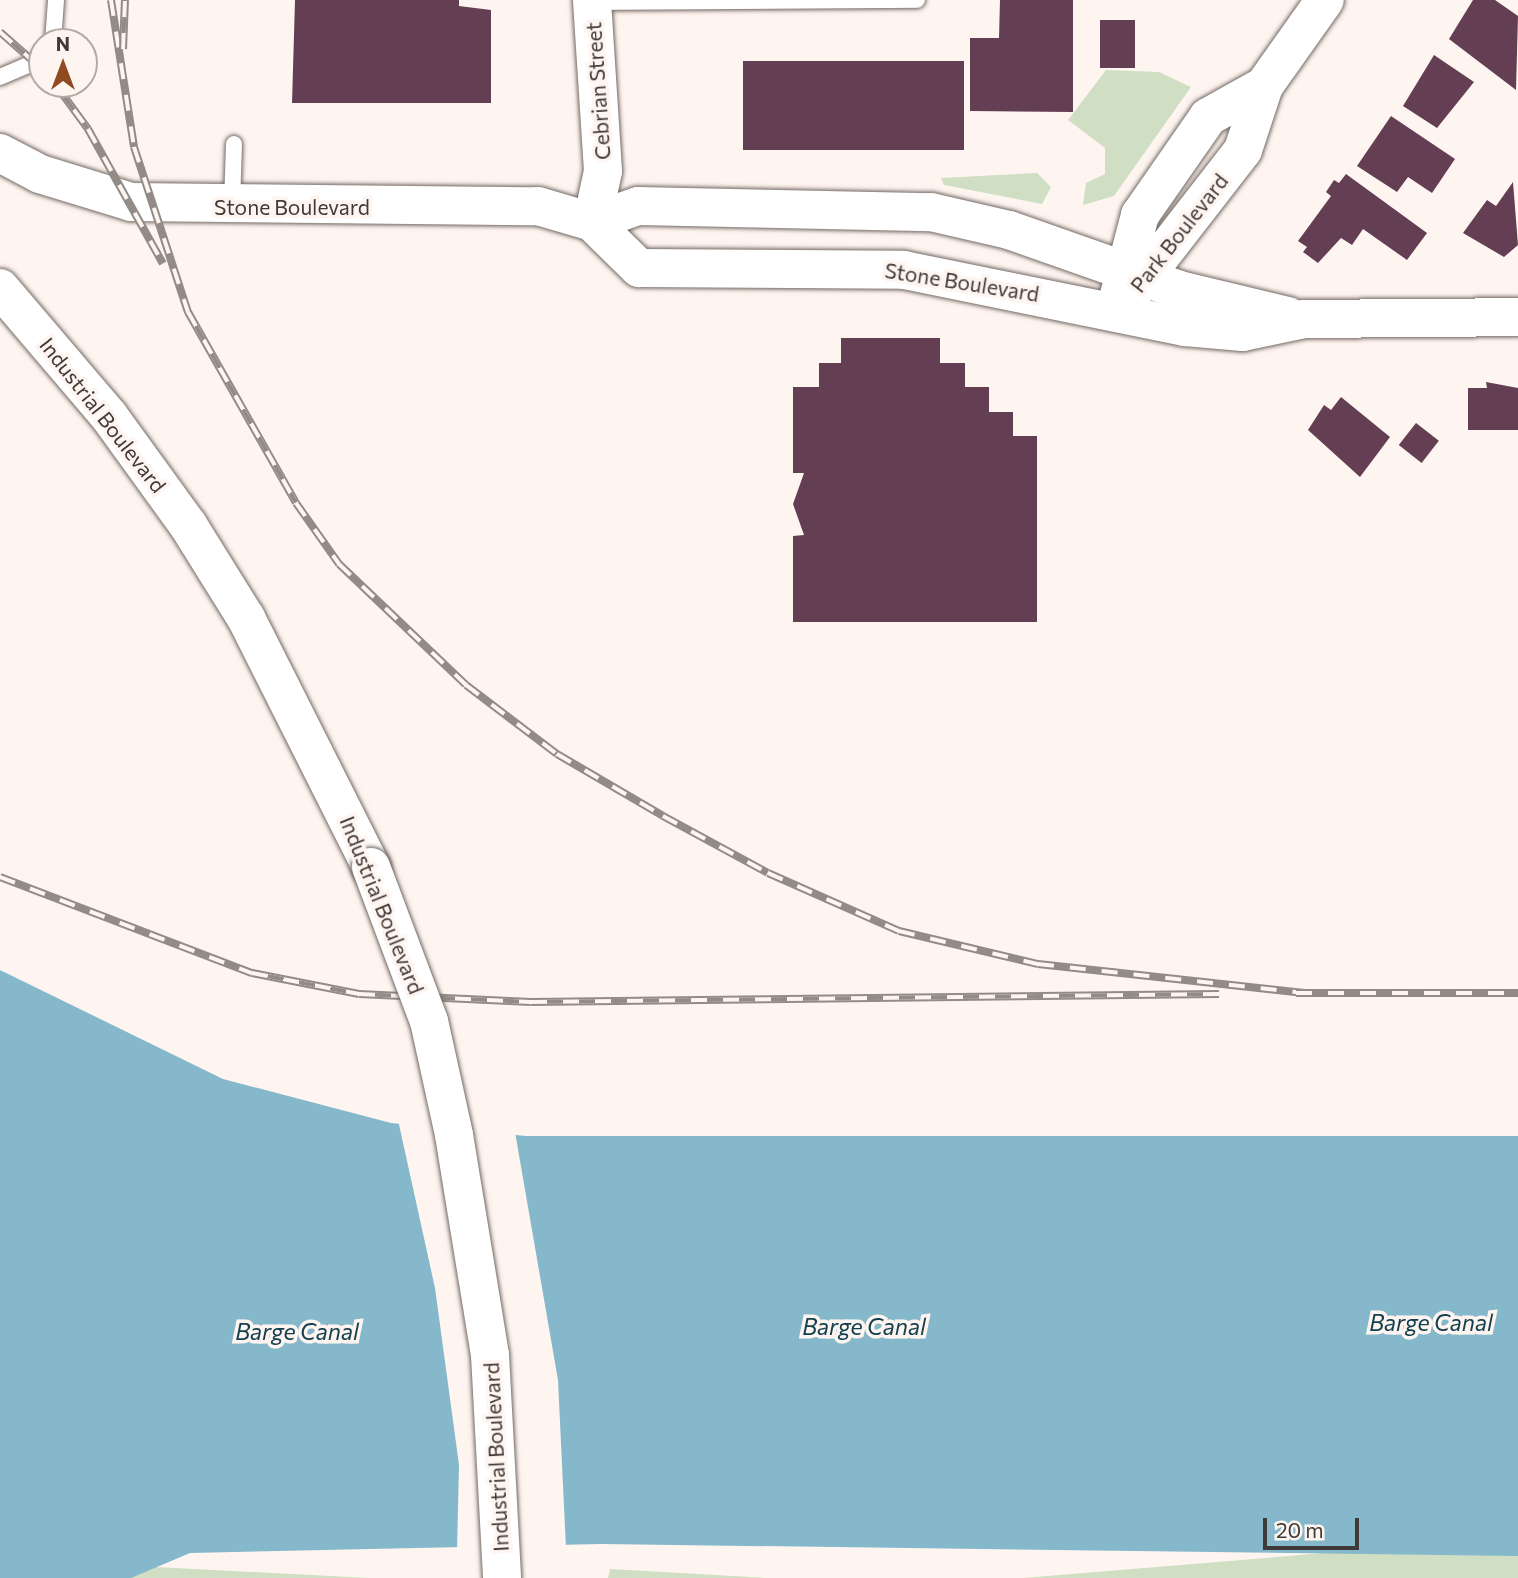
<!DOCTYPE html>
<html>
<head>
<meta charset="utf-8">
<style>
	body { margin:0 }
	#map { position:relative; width:1518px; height:1578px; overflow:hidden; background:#fff5f0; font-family:Commissioner,sans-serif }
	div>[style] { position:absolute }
	.green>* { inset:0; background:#d0dec4 }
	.water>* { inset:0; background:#84b8ca }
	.pier>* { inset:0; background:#fff5f0 }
	.building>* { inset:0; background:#643f54; transform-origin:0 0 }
	.roads { filter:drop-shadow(0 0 2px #746963) drop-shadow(0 0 2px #746963) }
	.lane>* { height:16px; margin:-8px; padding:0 8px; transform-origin:8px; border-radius:8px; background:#fff }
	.secondary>* { height:38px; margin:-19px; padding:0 19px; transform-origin:19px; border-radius:19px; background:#fff }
	.rail>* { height:8px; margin-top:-4px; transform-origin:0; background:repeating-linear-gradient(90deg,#fff5f0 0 16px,#928b88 0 32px); box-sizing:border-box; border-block:2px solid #928b88 }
	.bridges { filter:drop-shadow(0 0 2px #746963) drop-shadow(0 0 2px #746963) }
	.secondary-bridge>* { height:38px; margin:-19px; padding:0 19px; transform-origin:19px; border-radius:19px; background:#fff }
	span { translate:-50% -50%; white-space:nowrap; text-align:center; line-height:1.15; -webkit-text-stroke:7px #fff5f0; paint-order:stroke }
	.street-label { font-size:21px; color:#3f3a38 }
	.water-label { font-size:23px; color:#12404f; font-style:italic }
	.north { position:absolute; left:28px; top:28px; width:70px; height:70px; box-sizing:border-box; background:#fff5f0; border:2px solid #b2aaa6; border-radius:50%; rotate:0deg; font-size:19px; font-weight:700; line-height:28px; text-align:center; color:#3f3a38 }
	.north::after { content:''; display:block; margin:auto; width:24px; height:32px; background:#8f4a21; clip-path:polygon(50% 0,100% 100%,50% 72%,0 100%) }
	.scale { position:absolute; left:1263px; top:1518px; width:96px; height:32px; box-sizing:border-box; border:4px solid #3f3a38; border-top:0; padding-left:9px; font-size:21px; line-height:24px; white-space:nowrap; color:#3f3a38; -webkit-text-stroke:5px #fff5f0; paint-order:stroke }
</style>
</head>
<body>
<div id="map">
	<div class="green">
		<div style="clip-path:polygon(1106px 70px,1159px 72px,1191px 87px,1114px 196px,1083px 205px,1086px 183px,1105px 174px,1105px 148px,1068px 120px)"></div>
		<div style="clip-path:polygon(1037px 173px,1051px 187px,1042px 204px,944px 185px,941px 178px)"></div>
		<div style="clip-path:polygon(1518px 1537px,1518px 1578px,1023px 1578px)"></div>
		<div style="clip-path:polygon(80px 1563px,369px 1578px,24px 1578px)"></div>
		<div style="clip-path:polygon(610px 1569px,767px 1578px,608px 1578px)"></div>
	</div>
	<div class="water">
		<div style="clip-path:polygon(0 970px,223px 1079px,391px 1123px,526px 1136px,1518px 1136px,1518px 1556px,601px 1544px,190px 1553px,131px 1578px,0 1578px)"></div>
	</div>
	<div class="pier">
		<div style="clip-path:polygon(398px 1120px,515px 1132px,558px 1380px,566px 1548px,457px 1551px,459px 1465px,435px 1288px)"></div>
	</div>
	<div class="building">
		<div style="clip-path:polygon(295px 0,459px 0,459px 6px,491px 10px,491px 103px,292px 103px)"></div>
		<div style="clip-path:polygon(1000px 0,1073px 0,1073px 112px,970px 111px,970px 38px,999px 38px)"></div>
		<div style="clip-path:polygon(1473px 0,1495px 0,1518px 16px,1516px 90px,1449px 39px)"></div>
		<div style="left:1100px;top:20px;width:35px;height:48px"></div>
		<div style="clip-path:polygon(1434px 55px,1474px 82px,1437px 128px,1403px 106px)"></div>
		<div style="left:743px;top:61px;width:221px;height:89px"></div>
		<div style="clip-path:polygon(1391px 116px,1455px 159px,1432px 193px,1408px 177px,1397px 192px,1357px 166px)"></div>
		<div style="clip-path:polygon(1346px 174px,1427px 233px,1407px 260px,1363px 229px,1352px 245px,1341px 238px,1318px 263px,1303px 252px,1307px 247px,1298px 241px,1331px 196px,1326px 192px,1334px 180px,1339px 183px)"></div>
		<div style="clip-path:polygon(1513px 182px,1518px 245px,1504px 257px,1463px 233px,1487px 200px,1496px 206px)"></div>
		<div style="clip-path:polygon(841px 338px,940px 338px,940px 363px,965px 363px,965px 387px,989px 387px,989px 412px,1013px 412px,1013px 436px,1037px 436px,1037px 622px,793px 622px,793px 536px,804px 535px,793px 504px,804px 473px,793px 473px,793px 387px,819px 387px,819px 363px,841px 363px)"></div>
		<div style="clip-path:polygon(1486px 382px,1518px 388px,1518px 430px,1468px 430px,1468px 388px,1487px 388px)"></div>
		<div style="clip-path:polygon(1341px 397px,1390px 437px,1360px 477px,1308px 430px,1324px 405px,1331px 410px)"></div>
		<div style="left:1416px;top:423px;width:29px;height:28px;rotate:38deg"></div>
	</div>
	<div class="roads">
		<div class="lane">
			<div style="left:592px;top:2px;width:325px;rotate:-0.4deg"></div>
			<div style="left:53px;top:42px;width:42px;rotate:-85.9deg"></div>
			<div style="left:0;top:77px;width:46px;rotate:-23.2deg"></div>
			<div style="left:232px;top:204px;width:60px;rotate:-88.1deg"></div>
		</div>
		<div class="secondary">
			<div style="left:0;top:153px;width:45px;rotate:27.7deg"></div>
			<div style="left:40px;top:174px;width:95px;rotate:17.1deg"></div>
			<div style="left:131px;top:202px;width:407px;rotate:0.6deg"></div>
			<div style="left:538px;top:206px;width:56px;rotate:16.5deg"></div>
			<div style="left:592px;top:222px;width:66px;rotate:44.4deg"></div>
			<div style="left:639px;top:268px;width:265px;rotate:0.4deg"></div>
			<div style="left:904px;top:270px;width:287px;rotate:11.5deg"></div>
			<div style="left:1185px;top:327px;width:58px;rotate:4.9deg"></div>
			<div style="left:1243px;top:332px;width:62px;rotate:-12deg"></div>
			<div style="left:1304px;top:319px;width:214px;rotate:-0.5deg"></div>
			<div style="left:592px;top:222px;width:49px;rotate:-19.2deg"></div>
			<div style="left:638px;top:206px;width:293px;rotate:1.2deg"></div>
			<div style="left:931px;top:212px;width:80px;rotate:13deg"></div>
			<div style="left:1009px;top:230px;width:180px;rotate:19.4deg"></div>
			<div style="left:1179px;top:290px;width:112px;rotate:13.4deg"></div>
			<div style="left:592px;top:222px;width:52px;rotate:-77.8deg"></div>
			<div style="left:603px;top:171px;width:171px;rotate:-93.7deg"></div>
			<div style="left:0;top:288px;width:168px;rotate:49.6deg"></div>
			<div style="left:109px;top:416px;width:135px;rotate:54.1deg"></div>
			<div style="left:188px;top:525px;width:110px;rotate:58.1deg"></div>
			<div style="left:246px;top:618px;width:279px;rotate:63.3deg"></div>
			<div style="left:1119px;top:295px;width:83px;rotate:-75.3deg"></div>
			<div style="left:1140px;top:215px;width:119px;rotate:-55.2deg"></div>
			<div style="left:1208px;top:117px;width:64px;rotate:-29deg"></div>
			<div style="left:1129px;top:297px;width:186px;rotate:-52.2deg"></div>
			<div style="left:1243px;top:150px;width:67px;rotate:-71.8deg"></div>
			<div style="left:1264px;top:86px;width:105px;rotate:-54.7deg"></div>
		</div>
	</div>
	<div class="rail">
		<div style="left:111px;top:0;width:149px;rotate:81.1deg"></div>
		<div style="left:134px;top:147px;width:174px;rotate:71.9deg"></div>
		<div style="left:188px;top:312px;width:219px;rotate:60.5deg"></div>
		<div style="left:296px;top:503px;width:75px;rotate:54.8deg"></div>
		<div style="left:339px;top:564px;width:175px;rotate:43.6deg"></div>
		<div style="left:466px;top:685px;width:114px;rotate:37.2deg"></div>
		<div style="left:557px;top:754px;width:123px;rotate:30.3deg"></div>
		<div style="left:663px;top:816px;width:119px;rotate:28.5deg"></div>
		<div style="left:768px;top:873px;width:143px;rotate:23.9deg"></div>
		<div style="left:899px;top:931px;width:143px;rotate:13.4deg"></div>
		<div style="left:1038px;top:964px;width:268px;rotate:6.2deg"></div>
		<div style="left:0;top:32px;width:56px;rotate:41.4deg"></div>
		<div style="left:123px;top:49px;width:49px;rotate:-87.7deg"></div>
		<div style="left:55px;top:84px;width:56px;rotate:53.7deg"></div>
		<div style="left:88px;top:129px;width:154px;rotate:60.9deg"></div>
		<div style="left:0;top:877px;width:270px;rotate:20.9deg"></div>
		<div style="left:252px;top:973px;width:109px;rotate:11.1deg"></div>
		<div style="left:359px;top:994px;width:172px;rotate:2.7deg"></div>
		<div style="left:531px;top:1002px;width:688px;rotate:-0.67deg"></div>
		<div style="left:1296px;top:993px;width:222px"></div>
	</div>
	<div class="bridges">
		<div class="secondary-bridge">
			<div style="left:371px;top:867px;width:165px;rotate:69.4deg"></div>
			<div style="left:429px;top:1021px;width:117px;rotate:77.6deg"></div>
			<div style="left:454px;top:1135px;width:223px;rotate:80.7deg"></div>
			<div style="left:490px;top:1355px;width:223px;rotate:86.9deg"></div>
		</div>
	</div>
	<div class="street-label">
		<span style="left:598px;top:91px;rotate:-94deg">Cebrian Street</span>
		<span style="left:292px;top:207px">Stone Boulevard</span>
		<span style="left:1179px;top:233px;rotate:-52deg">Park Boulevard</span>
		<span style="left:962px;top:282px;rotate:9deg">Stone Boulevard</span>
		<span style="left:103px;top:415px;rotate:52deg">Industrial Boulevard</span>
		<span style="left:382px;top:905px;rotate:68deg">Industrial Boulevard</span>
		<span style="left:496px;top:1457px;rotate:-93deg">Industrial Boulevard</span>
	</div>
	<div class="water-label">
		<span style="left:1431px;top:1322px">Barge Canal</span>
		<span style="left:864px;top:1326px">Barge Canal</span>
		<span style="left:297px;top:1331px">Barge Canal</span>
	</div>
	<div class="north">N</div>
	<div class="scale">20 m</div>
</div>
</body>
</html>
